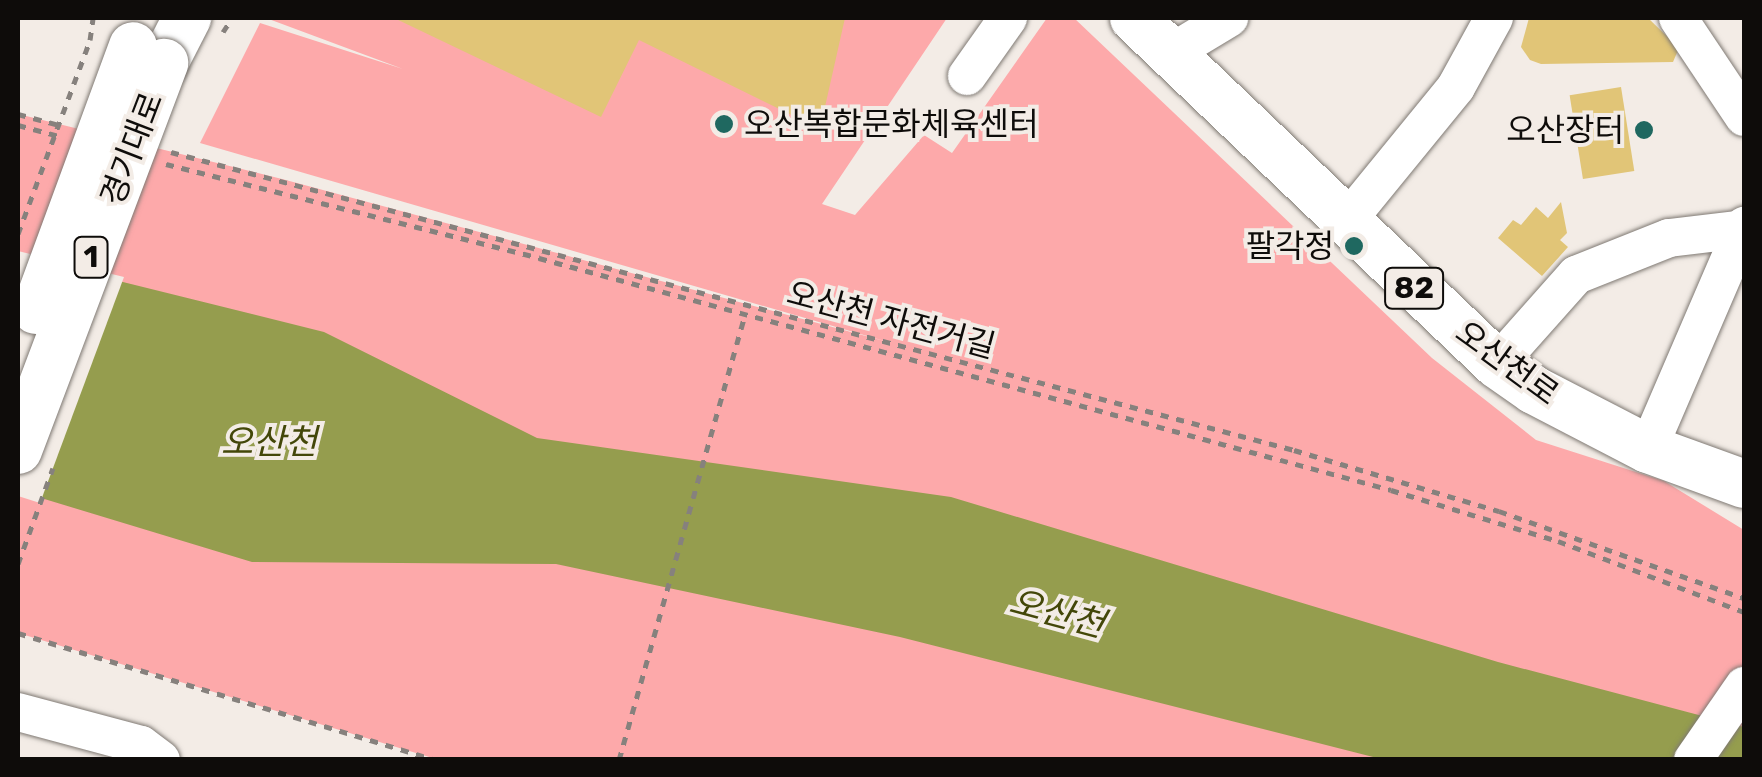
<!DOCTYPE html>
<html>
<head>
<meta charset="utf-8">
<style>
	body { margin:0 }
	#map { position:relative; width:1762px; height:777px; overflow:hidden; background:#f3ece6; font-family:Rubik,"Noto Sans KR",sans-serif }
	div>[style] { position:absolute }
	.green>* { inset:0; background:#fda9aa }
	.water>* { inset:0; background:#959d4e }
	.pier>* { inset:0; background:#f3ece6 }
	.building>* { inset:0; background:#e1c577; transform-origin:0 0 }
	.path>* { height:5px; margin-top:-2.5px; transform-origin:0; background:repeating-linear-gradient(90deg,#86817d 0 8px,transparent 0 16px) }
	.roads { filter:drop-shadow(0 0 2px #7f7973) drop-shadow(0 0 2px #7f7973) }
	.minor>* { height:38px; margin:-19px; padding:0 19px; transform-origin:19px; border-radius:19px; background:#fff }
	.major>* { height:48px; margin:-24px; padding:0 24px; transform-origin:24px; border-radius:24px; background:#fff }
	.path-bridge>* { height:5px; margin-top:-2.5px; transform-origin:0; background:repeating-linear-gradient(90deg,#86817d 0 8px,transparent 0 16px) }
	.bridges { filter:drop-shadow(0 0 2px #7f7973) drop-shadow(0 0 2px #7f7973) }
	.major-bridge>* { height:48px; margin:-24px; padding:0 24px; transform-origin:24px; border-radius:24px; background:#fff }
	.dots>* { width:28px; height:28px; translate:-50% -50%; box-sizing:border-box; border:5px solid #f3ece6; border-radius:50% }
	span { translate:-50% -50%; white-space:nowrap; text-align:center; line-height:1.15; -webkit-text-stroke:8px #f3ece6; paint-order:stroke }
	.shield-label span { padding:2px 8px; background:#f3ece6; border:2px solid; border-radius:8px; -webkit-text-stroke-width:0 }
	.shield-label { font-size:30px; color:#0e0c0a; font-weight:700 }
	.poi-label { font-size:32px; color:#0e0c0a }
	.left { translate:0 -50%; text-align:left }
	.right { translate:-100% -50%; text-align:right }
	.street-label { font-size:32px; color:#0e0c0a }
	.water-label { font-size:35px; color:#434709; font-style:italic }
	.frame { position:absolute; inset:0; border:20px solid #0e0c0a; pointer-events:none }
</style>
</head>
<body>
<div id="map">
	<div class="green">
		<div style="clip-path:polygon(266px 18px,947px 18px,822px 204px,855px 215px,924px 135px,952px 153px,1047px 18px,1074px 18px,1432px 358px,1536px 440px,1664px 481px,1744px 530px,1744px 759px,436px 759px,18px 633px,18px 114px,282px 179px,888px 342px,200px 143px,260px 23px,403px 69px)"></div>
	</div>
	<div class="water">
		<div style="clip-path:polygon(18px 256px,324px 332px,537px 438px,951px 497px,1498px 662px,1744px 727px,1744px 759px,1381px 759px,900px 637px,556px 564px,252px 562px,18px 491px)"></div>
	</div>
	<div class="pier">
		<div style="clip-path:polygon(18px 251px,124px 277px,40px 503px,18px 496px)"></div>
	</div>
	<div class="building">
		<div style="clip-path:polygon(394px 18px,845px 18px,820px 129px,639px 40px,601px 117px)"></div>
		<div style="clip-path:polygon(1529px 18px,1648px 18px,1679px 48px,1673px 62px,1541px 64px,1530px 60px,1521px 47px)"></div>
		<div style="left:1621px;top:87px;width:85px;height:52px;rotate:81deg"></div>
		<div style="clip-path:polygon(1561px 202px,1567px 233px,1560px 240px,1568px 247px,1542px 276px,1498px 238px,1513px 220px,1521px 225px,1536px 207px,1548px 218px)"></div>
	</div>
	<div class="path">
		<div style="left:223px;top:32px;width:17px;rotate:-57deg"></div>
		<div style="left:90px;top:40px;width:22px;rotate:-82deg"></div>
		<div style="left:18px;top:114px;width:47px;rotate:14.9deg"></div>
		<div style="left:18px;top:125px;width:42px;rotate:15deg"></div>
		<div style="left:171px;top:152px;width:1162px;rotate:14.86deg"></div>
		<div style="left:1294px;top:450px;width:214px;rotate:16.6deg"></div>
		<div style="left:1499px;top:511px;width:260px;rotate:19.6deg"></div>
		<div style="left:166px;top:164px;width:385px;rotate:14.1deg"></div>
		<div style="left:539px;top:258px;width:883px;rotate:15.23deg"></div>
		<div style="left:1391px;top:490px;width:175px;rotate:17deg"></div>
		<div style="left:1558px;top:541px;width:199px;rotate:20.9deg"></div>
		<div style="left:18px;top:633px;width:437px;rotate:16.9deg"></div>
		<div style="left:619px;top:760px;width:462px;rotate:-74.2deg"></div>
	</div>
	<div class="roads">
		<div class="minor">
			<div style="left:1678px;top:18px;width:119px;rotate:56.3deg"></div>
			<div style="left:1171px;top:53px;width:68px;rotate:-31.1deg"></div>
			<div style="left:967px;top:76px;width:71px;rotate:-54.7deg"></div>
			<div style="left:1346px;top:222px;width:174px;rotate:-50.8deg"></div>
			<div style="left:1456px;top:87px;width:79px;rotate:-61.2deg"></div>
			<div style="left:1497px;top:364px;width:119px;rotate:-48.4deg"></div>
			<div style="left:1576px;top:275px;width:100px;rotate:-21.7deg"></div>
			<div style="left:1669px;top:238px;width:76px;rotate:-6.8deg"></div>
			<div style="left:1648px;top:449px;width:243px;rotate:-66.7deg"></div>
			<div style="left:18px;top:712px;width:127px;rotate:15deg"></div>
			<div style="left:141px;top:745px;width:25px;rotate:37deg"></div>
			<div style="left:1693px;top:760px;width:90px;rotate:-55.4deg"></div>
		</div>
		<div class="major">
			<div style="left:1134px;top:18px;width:501px;rotate:43.63deg"></div>
			<div style="left:1497px;top:364px;width:45px;rotate:35.1deg"></div>
			<div style="left:1534px;top:390px;width:128px;rotate:27.4deg"></div>
			<div style="left:1648px;top:449px;width:102px;rotate:20deg"></div>
			<div style="left:164px;top:63px;width:51px;rotate:-62.9deg"></div>
		</div>
	</div>
	<div class="path-bridge">
		<div style="left:18px;top:234px;width:207px;rotate:-69.6deg"></div>
		<div style="left:18px;top:564px;width:102px;rotate:-70deg"></div>
	</div>
	<div class="bridges">
		<div class="major-bridge">
			<div style="left:36px;top:310px;width:281px;rotate:-69.8deg"></div>
			<div style="left:18px;top:450px;width:414px;rotate:-69.3deg"></div>
		</div>
	</div>
	<div class="dots">
		<div style="left:724px;top:124px;background:#1f6860"></div>
		<div style="left:1644px;top:130px;background:#1f6860"></div>
		<div style="left:1354px;top:246px;background:#1f6860"></div>
	</div>
	<div class="shield-label">
		<span style="left:91px;top:257px">1</span>
		<span style="left:1414px;top:288px">82</span>
	</div>
	<div class="poi-label">
		<span class="left" style="left:744px;top:124px">오산복합문화체육센터</span>
		<span class="right" style="left:1624px;top:130px">오산장터</span>
		<span class="right" style="left:1334px;top:246px">팔각정</span>
	</div>
	<div class="street-label">
		<span style="left:132px;top:149px;rotate:-69deg">경기대로</span>
		<span style="left:891px;top:320px;rotate:15deg">오산천 자전거길</span>
		<span style="left:1507px;top:363px;rotate:36deg">오산천로</span>
	</div>
	<div class="water-label">
		<span style="left:269px;top:442px">오산천</span>
		<span style="left:1057px;top:613px;rotate:15deg">오산천</span>
	</div>
	<div class="frame"></div>
</div>
</body>
</html>
